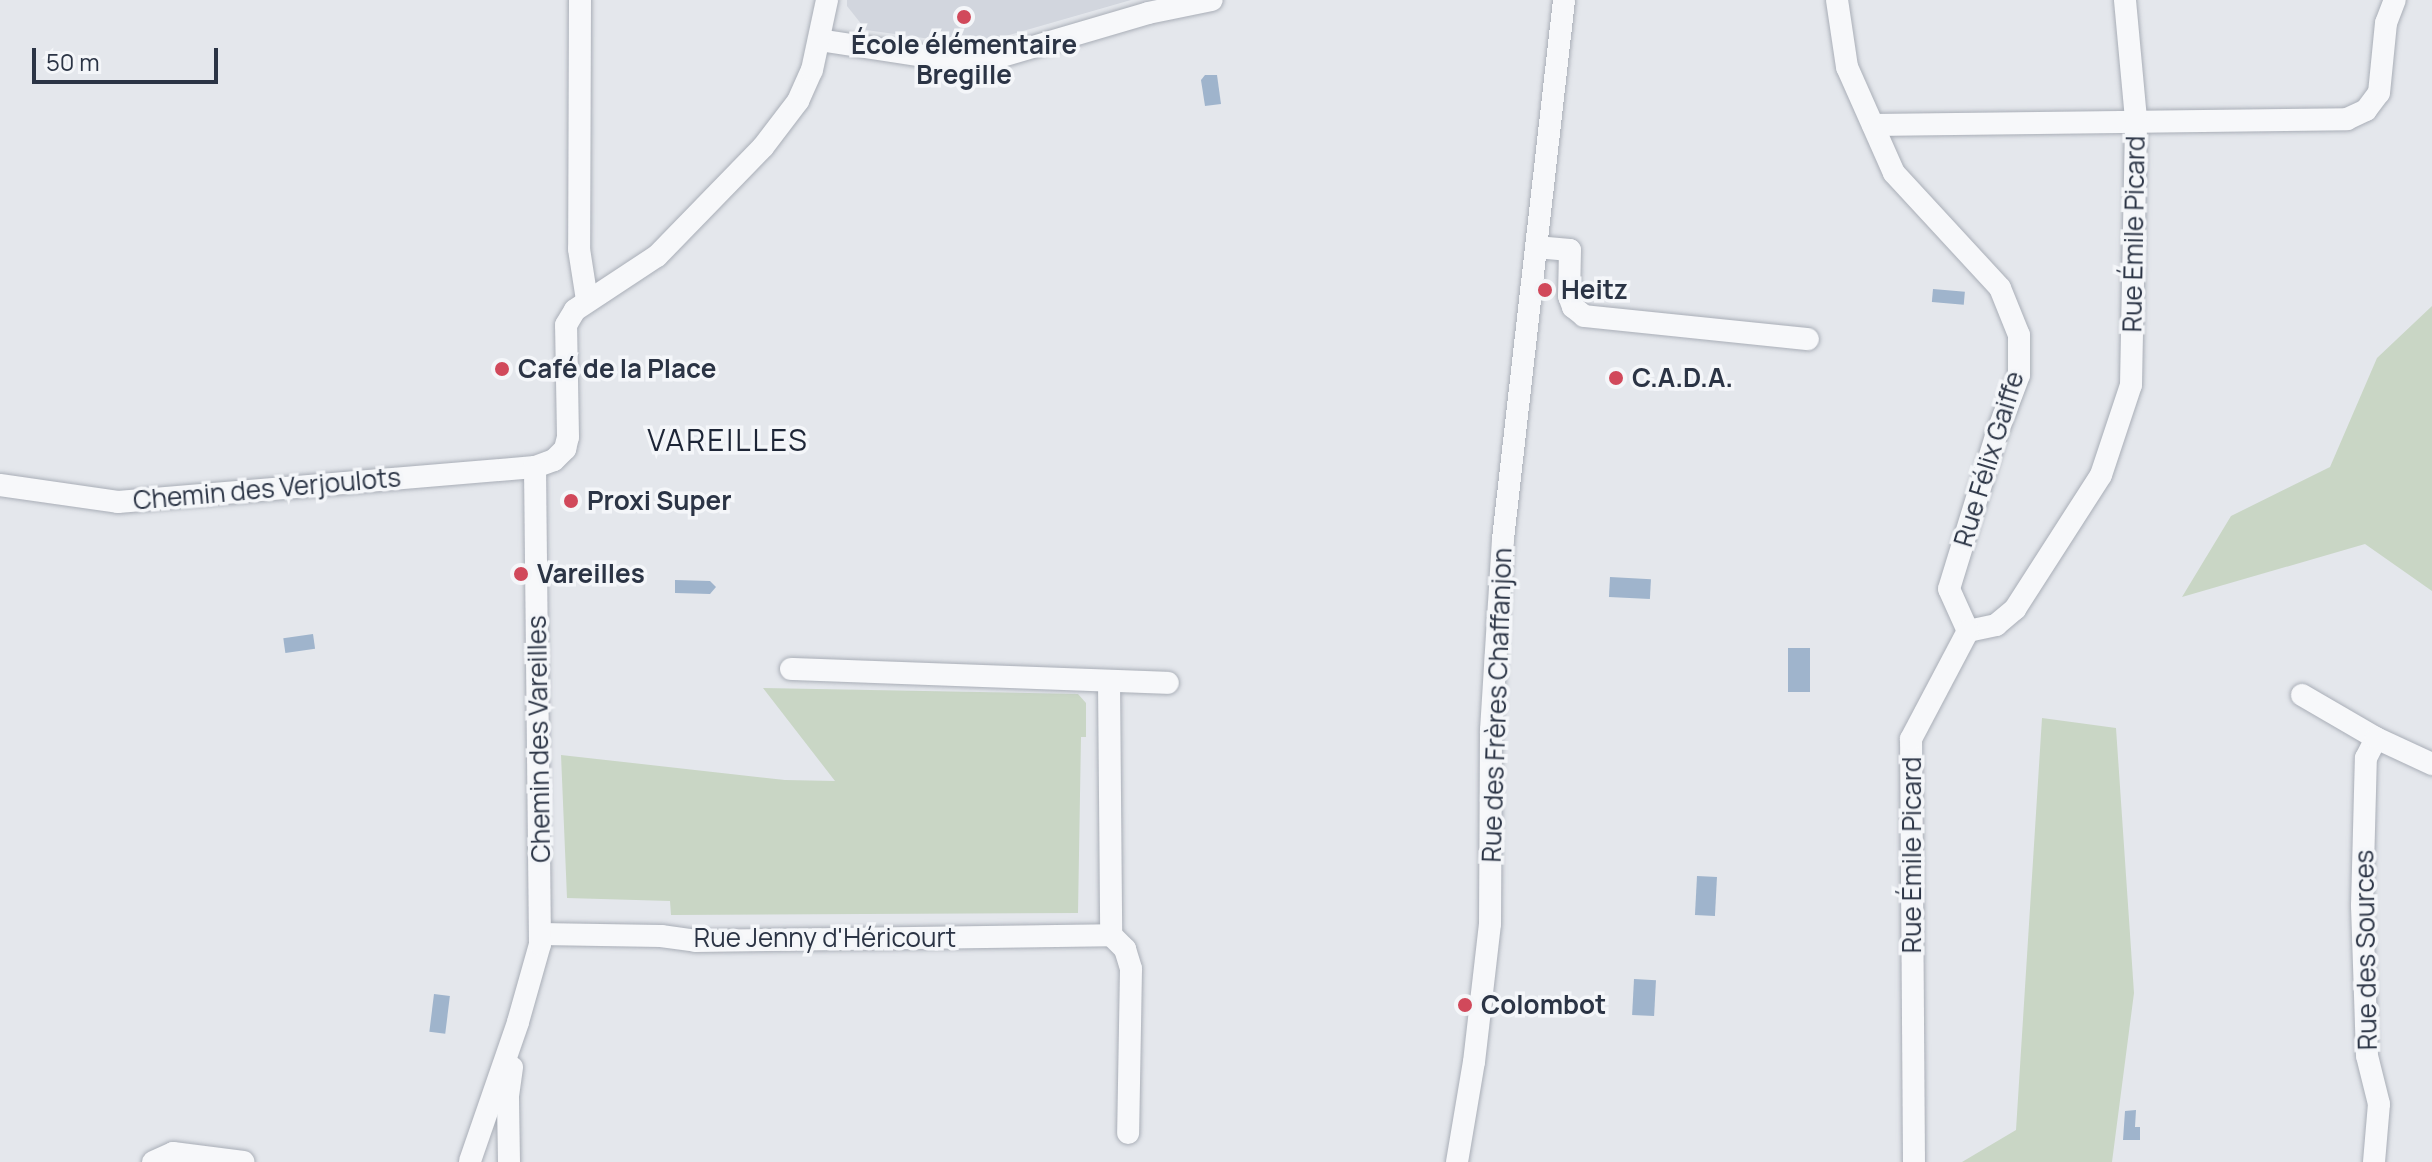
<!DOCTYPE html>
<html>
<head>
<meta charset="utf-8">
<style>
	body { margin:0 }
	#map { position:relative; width:2432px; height:1162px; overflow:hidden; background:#e4e7ec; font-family:Manrope,sans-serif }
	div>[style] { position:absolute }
	.built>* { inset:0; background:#d2d6de }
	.green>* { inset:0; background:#c9d6c5 }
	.water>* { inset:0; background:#9fb4cc; transform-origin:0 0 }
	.roads { filter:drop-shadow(0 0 2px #a9aeb7) drop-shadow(0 0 2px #a9aeb7) }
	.minor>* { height:22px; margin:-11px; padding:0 11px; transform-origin:11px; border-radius:11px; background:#f7f8fa }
	.dots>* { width:22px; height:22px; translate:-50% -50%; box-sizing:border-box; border:4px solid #f4f6f9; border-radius:50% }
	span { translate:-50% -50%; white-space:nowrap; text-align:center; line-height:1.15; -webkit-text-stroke:7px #f4f6f9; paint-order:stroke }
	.poi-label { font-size:26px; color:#2b3445; font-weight:700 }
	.left { translate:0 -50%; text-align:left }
	.street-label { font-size:26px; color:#2b3445 }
	.quarter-label { font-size:30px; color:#1d2536; letter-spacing:2px }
	.scale { position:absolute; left:32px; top:48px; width:186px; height:36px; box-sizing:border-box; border:4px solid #2b3445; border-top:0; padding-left:10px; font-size:24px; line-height:28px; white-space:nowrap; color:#2b3445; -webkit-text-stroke:6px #f4f6f9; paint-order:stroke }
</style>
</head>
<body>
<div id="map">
	<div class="built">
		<div style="clip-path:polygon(847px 0,1131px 0,974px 45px,866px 30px,847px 6px)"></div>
	</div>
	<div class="green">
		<div style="clip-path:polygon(2432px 306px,2432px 591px,2365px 544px,2182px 597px,2231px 516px,2330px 467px,2377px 358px)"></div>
		<div style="clip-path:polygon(763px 688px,1078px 694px,1086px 703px,1086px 737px,1081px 737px,1078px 913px,671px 915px,670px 901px,567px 898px,561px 755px,785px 780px,835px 781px)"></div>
		<div style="clip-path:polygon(2042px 718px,2116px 728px,2134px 993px,2112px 1162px,1962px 1162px,2016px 1130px)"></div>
	</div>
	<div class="water">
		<div style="clip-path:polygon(1205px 75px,1217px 75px,1221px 104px,1205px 106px,1201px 80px)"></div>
		<div style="left:1933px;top:289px;width:32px;height:13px;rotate:5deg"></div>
		<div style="left:1610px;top:577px;width:41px;height:20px;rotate:3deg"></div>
		<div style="clip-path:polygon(675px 580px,710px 581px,716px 587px,710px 594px,675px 593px)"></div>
		<div style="left:313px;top:634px;width:15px;height:30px;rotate:82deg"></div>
		<div style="left:1788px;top:648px;width:22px;height:44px"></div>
		<div style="left:1697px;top:876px;width:20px;height:39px;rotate:3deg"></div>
		<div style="left:1634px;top:979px;width:22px;height:36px;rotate:3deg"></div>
		<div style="left:434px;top:994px;width:16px;height:38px;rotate:7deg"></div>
		<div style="clip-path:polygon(2136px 1110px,2135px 1127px,2140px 1127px,2140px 1140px,2123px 1140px,2125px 1111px)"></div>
	</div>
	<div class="roads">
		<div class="minor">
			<div style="left:580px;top:0;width:249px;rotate:90.2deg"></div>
			<div style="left:579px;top:249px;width:52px;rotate:81.1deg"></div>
			<div style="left:1837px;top:0;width:68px;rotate:81.5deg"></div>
			<div style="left:1847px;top:67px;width:116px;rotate:66.1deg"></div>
			<div style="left:1894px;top:173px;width:156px;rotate:47.3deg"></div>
			<div style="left:2000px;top:288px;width:51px;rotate:68deg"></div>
			<div style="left:2019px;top:335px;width:40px;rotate:90deg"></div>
			<div style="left:2019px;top:375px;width:65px;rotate:110.7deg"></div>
			<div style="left:1996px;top:436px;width:160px;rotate:107.1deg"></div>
			<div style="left:1949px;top:589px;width:46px;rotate:65.7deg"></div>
			<div style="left:819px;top:40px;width:158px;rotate:8.7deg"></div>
			<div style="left:975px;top:64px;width:180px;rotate:-16.4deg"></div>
			<div style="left:1148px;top:13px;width:65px;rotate:-11.5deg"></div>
			<div style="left:1873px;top:125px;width:474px;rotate:-0.7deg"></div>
			<div style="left:2347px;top:119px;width:21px;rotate:-25deg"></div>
			<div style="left:2366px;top:110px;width:21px;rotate:-53deg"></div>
			<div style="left:2379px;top:93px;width:70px;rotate:-84.3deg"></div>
			<div style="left:2386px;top:23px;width:25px;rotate:-69deg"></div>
			<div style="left:1536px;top:247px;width:34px;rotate:5deg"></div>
			<div style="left:1570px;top:250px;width:46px;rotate:91.2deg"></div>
			<div style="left:1569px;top:296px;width:12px;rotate:70deg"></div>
			<div style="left:1573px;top:307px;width:14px;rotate:39deg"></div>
			<div style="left:1584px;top:316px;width:225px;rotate:5.9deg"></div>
			<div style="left:0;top:485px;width:119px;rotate:8.2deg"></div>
			<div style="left:118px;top:502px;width:418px;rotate:-4.8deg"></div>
			<div style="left:535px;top:467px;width:20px;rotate:-20deg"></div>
			<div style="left:554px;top:460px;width:16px;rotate:-45deg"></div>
			<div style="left:565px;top:449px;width:12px;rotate:-76deg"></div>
			<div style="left:568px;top:437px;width:112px;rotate:-91deg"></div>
			<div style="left:566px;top:325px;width:17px;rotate:-59deg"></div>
			<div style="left:575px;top:310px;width:98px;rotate:-33.4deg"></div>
			<div style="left:657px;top:256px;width:152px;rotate:-45.8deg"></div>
			<div style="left:763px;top:147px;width:58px;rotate:-52.7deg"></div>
			<div style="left:798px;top:101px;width:34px;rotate:-66deg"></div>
			<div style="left:812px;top:70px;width:72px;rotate:-77.9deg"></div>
			<div style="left:1968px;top:631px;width:29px;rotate:-12deg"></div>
			<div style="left:1996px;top:625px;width:25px;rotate:-40deg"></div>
			<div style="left:2015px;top:609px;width:159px;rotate:-57.3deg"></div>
			<div style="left:2101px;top:475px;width:95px;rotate:-71.6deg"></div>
			<div style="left:2131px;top:385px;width:266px;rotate:-88.9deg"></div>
			<div style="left:2136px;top:119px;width:120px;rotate:-95.3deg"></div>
			<div style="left:791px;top:669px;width:377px;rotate:2.1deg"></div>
			<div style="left:1109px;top:681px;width:254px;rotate:89.5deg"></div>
			<div style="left:1111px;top:935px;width:20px;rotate:45deg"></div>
			<div style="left:1125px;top:949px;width:21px;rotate:73deg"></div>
			<div style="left:1131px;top:969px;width:164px;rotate:91deg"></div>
			<div style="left:2302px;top:695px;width:86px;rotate:30.2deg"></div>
			<div style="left:540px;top:934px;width:121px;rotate:0.9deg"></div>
			<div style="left:661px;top:936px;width:34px;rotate:8deg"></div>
			<div style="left:695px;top:941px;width:416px;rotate:-0.8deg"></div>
			<div style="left:470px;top:1161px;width:147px;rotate:-70.9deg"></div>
			<div style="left:518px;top:1022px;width:81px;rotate:-74.2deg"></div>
			<div style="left:540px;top:944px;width:477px;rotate:-90.6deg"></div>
			<div style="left:153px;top:1162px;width:22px;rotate:-24deg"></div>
			<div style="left:173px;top:1153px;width:71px;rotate:7.3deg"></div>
			<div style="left:509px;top:1162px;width:66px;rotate:-90.9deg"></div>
			<div style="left:508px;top:1096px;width:29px;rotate:-82deg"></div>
			<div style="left:1457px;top:1162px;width:101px;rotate:-80.4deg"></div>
			<div style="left:1474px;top:1062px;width:139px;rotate:-83.4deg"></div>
			<div style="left:1490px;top:924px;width:194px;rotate:-89.7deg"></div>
			<div style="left:1491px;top:730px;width:191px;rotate:-86.4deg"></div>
			<div style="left:1503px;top:539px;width:542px;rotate:-83.54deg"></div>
			<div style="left:1914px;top:1162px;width:423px;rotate:-90.4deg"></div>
			<div style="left:1911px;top:739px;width:122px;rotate:-62.2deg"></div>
			<div style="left:2374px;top:1162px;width:58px;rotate:-85.1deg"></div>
			<div style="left:2379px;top:1104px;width:49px;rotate:-104deg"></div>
			<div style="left:2367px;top:1056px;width:150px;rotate:-91.9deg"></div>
			<div style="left:2362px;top:906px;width:148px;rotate:-88.5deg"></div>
			<div style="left:2366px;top:758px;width:22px;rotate:-63deg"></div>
			<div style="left:2376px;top:738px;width:62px;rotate:24.9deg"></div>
		</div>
	</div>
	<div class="dots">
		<div style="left:964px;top:17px;background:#d1495b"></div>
		<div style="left:1545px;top:290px;background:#d1495b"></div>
		<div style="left:502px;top:369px;background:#d1495b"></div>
		<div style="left:1616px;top:378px;background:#d1495b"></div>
		<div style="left:571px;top:501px;background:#d1495b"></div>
		<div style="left:521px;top:574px;background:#d1495b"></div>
		<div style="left:1465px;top:1005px;background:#d1495b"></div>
	</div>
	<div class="poi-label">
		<span style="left:964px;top:60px">École élémentaire<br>Bregille</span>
		<span class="left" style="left:1561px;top:290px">Heitz</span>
		<span class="left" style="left:518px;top:369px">Café de la Place</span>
		<span class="left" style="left:1632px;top:378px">C.A.D.A.</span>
		<span class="left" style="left:587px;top:501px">Proxi Super</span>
		<span class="left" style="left:537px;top:574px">Vareilles</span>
		<span class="left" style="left:1481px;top:1005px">Colombot</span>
	</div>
	<div class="street-label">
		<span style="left:2134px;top:234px;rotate:-89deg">Rue Émile Picard</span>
		<span style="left:1989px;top:459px;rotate:-73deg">Rue Félix Gaiffe</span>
		<span style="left:267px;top:489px;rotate:-5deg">Chemin des Verjoulots</span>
		<span style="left:1497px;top:705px;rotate:-88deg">Rue des Frères Chaffanjon</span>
		<span style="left:539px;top:739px;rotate:-91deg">Chemin des Vareilles</span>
		<span style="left:1912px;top:855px;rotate:-90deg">Rue Émile Picard</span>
		<span style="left:825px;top:938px">Rue Jenny d'Héricourt</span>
		<span style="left:2366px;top:950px;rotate:-91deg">Rue des Sources</span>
	</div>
	<div class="quarter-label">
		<span style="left:728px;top:440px">VAREILLES</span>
	</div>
	<div class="scale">50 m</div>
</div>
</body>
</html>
